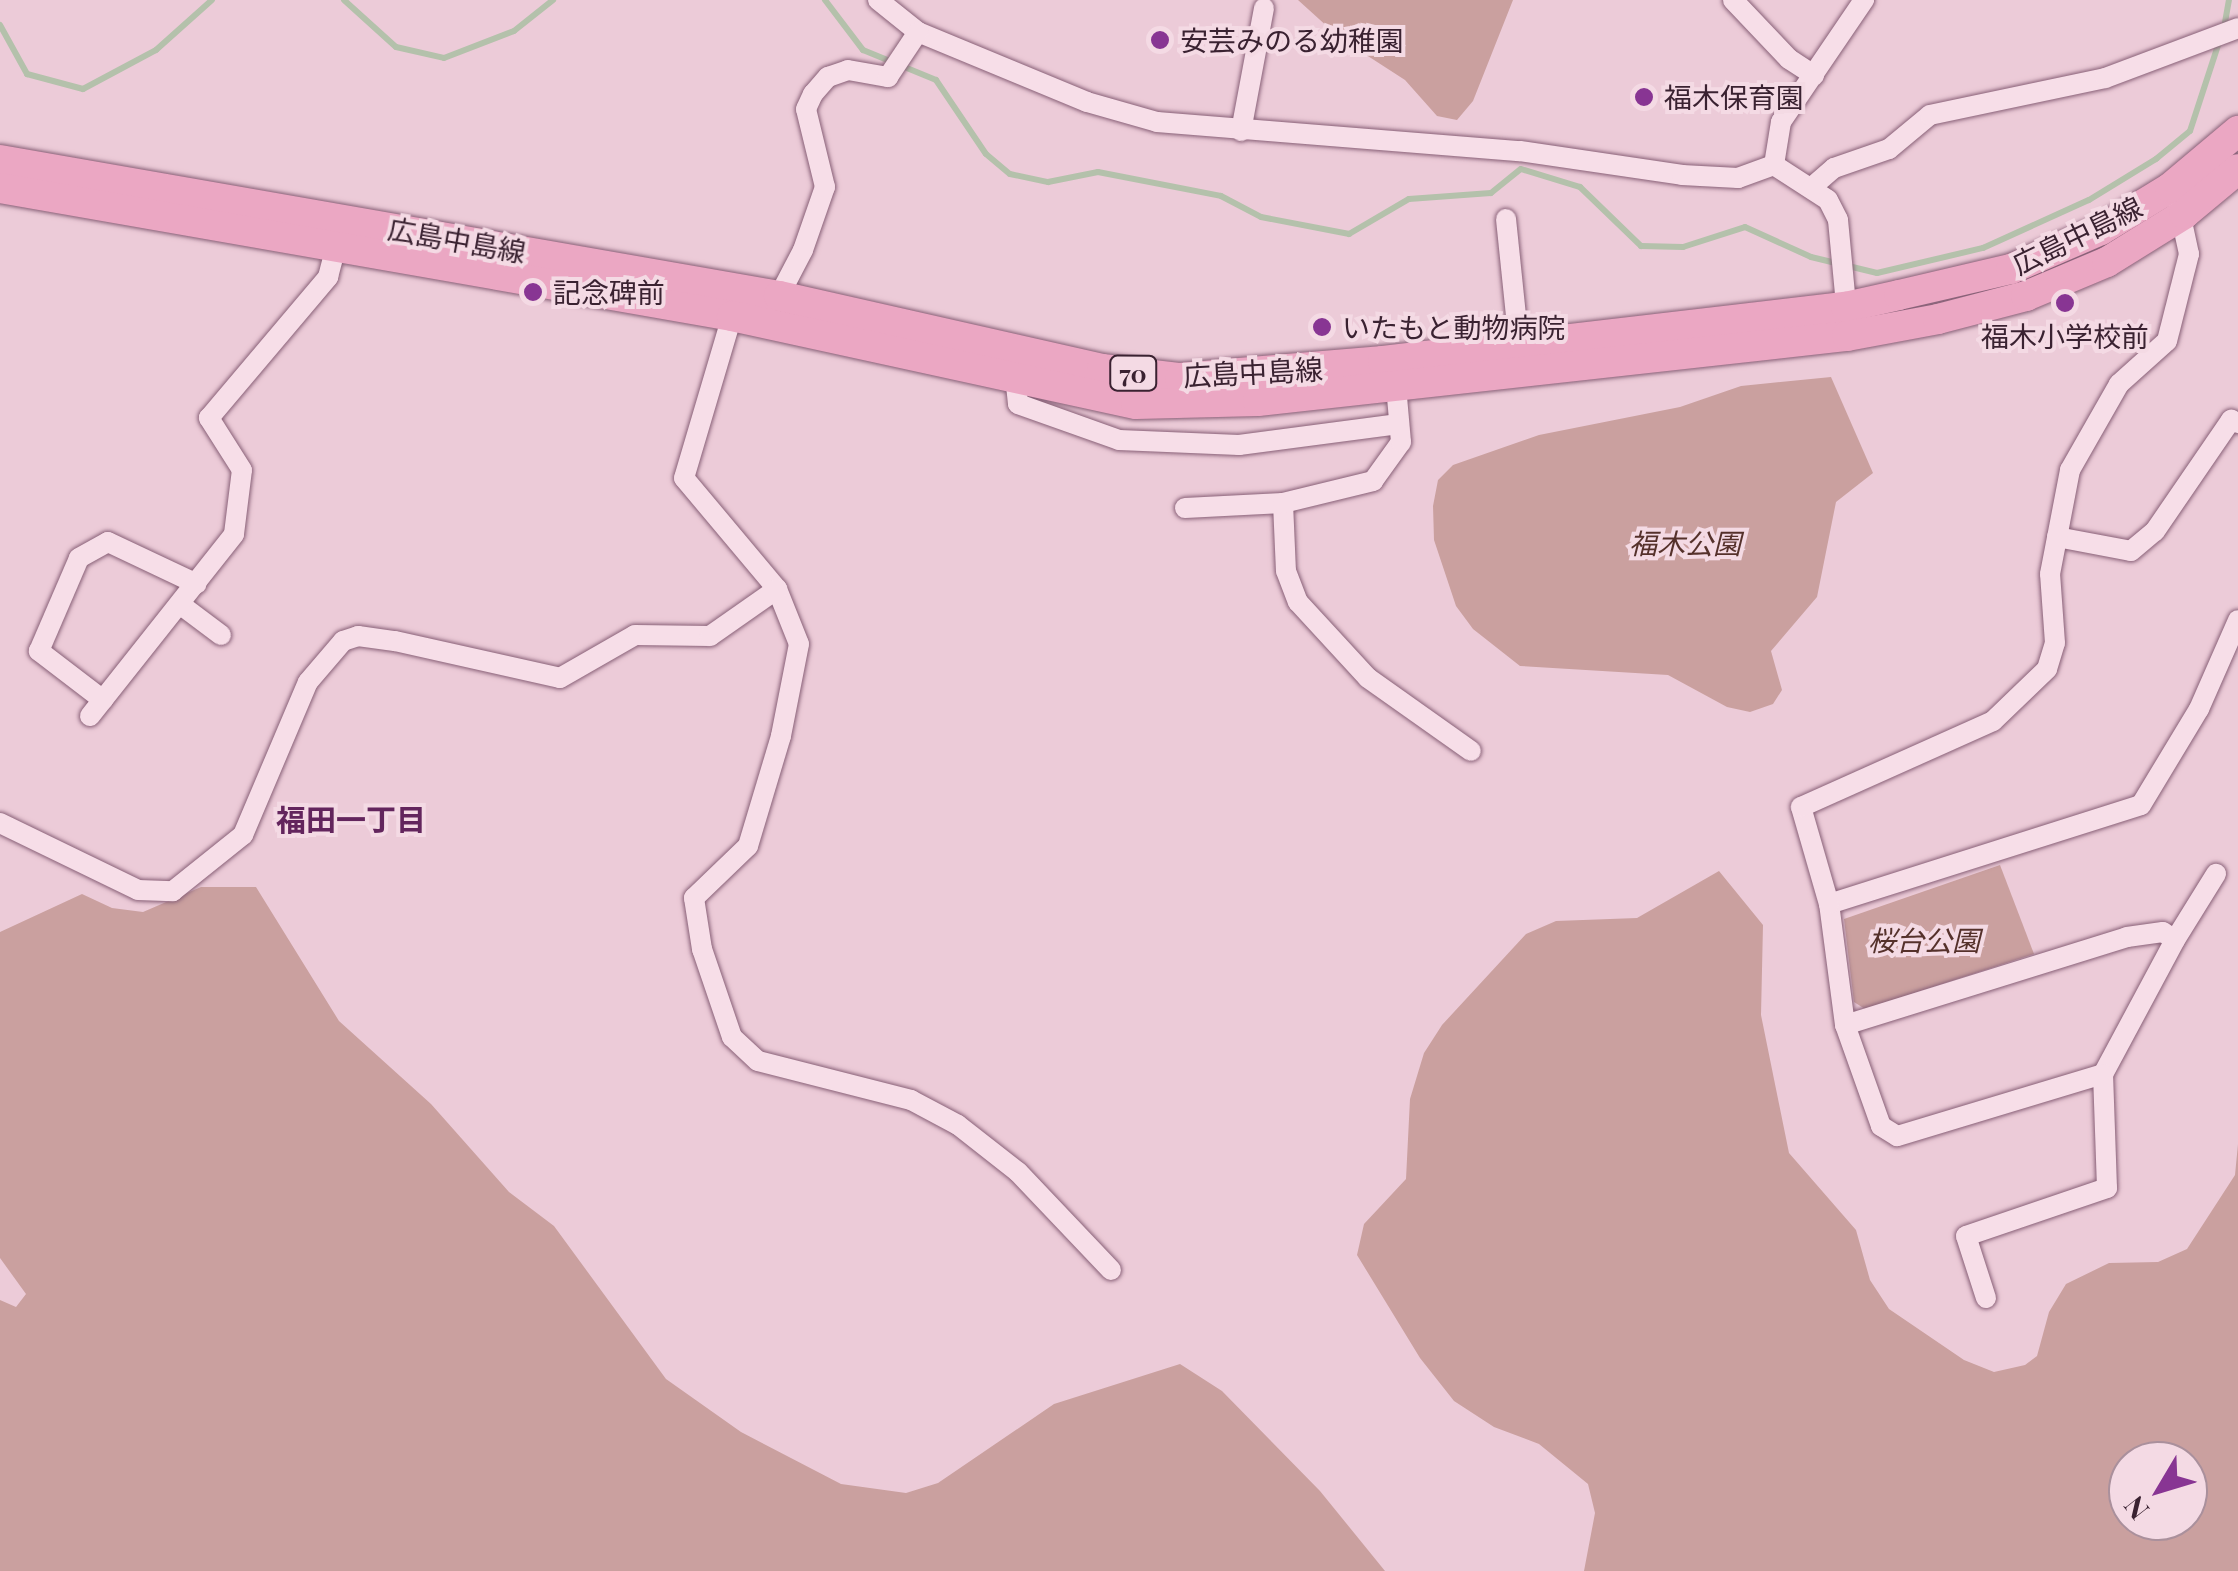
<!DOCTYPE html>
<html>
<head>
<meta charset="utf-8">
<style>
	body { margin:0 }
	#map { position:relative; width:2238px; height:1571px; overflow:hidden; background:#eccbd8; font-family:"Playfair Display","Noto Sans JP",serif }
	div>[style] { position:absolute }
	.green>* { inset:0; background:#caa09f }
	.stream>* { height:6px; margin:-3px; padding:0 3px; transform-origin:3px; border-radius:3px; background:#b4c1ab }
	.roads { filter:drop-shadow(0 0 2px #886077) drop-shadow(0 0 2px #886077) }
	.minor>* { height:20px; margin:-10px; padding:0 10px; transform-origin:10px; border-radius:10px; background:#f7dee8 }
	.primary>* { height:30px; margin:-15px; padding:0 15px; transform-origin:15px; border-radius:15px; background:#eba7c3 }
	.dots>* { width:28px; height:28px; translate:-50% -50%; box-sizing:border-box; border:5px solid #f4dae4; border-radius:50% }
	span { translate:-50% -50%; white-space:nowrap; text-align:center; line-height:1.15; -webkit-text-stroke:8px #f4dae4; paint-order:stroke }
	.shield-label span { padding:2px 8px; background:#f4dae4; border:2px solid; border-radius:8px; -webkit-text-stroke-width:0 }
	.shield-label { font-size:25px; color:#3a2231; font-weight:700 }
	.poi-label { font-size:28px; color:#3a2231 }
	.left { translate:0 -50%; text-align:left }
	.street-label { font-size:28px; color:#3a2231 }
	.park-label { font-size:28px; color:#55312b; font-style:italic }
	.neighbourhood-label { font-size:30px; color:#63255d; font-weight:700 }
	.north { position:absolute; left:2108px; top:1441px; width:100px; height:100px; box-sizing:border-box; background:#f4dae4; border:2px solid #aa909c; border-radius:50%; rotate:232deg; font-size:28px; font-weight:700; line-height:40px; text-align:center; color:#3a2231 }
	.north::after { content:''; display:block; margin:auto; width:35px; height:45px; background:#883593; clip-path:polygon(50% 0,100% 100%,50% 72%,0 100%) }
</style>
</head>
<body>
<div id="map">
	<div class="green">
		<div style="clip-path:polygon(1298px 0,1513px 0,1473px 101px,1457px 120px,1437px 116px,1405px 80px,1340px 38px)"></div>
		<div style="clip-path:polygon(1831px 377px,1873px 473px,1836px 502px,1817px 597px,1771px 651px,1782px 690px,1773px 704px,1750px 712px,1727px 707px,1668px 675px,1520px 666px,1473px 629px,1456px 606px,1434px 540px,1433px 506px,1438px 480px,1453px 465px,1539px 435px,1680px 407px,1741px 386px)"></div>
		<div style="clip-path:polygon(2000px 865px,2034px 954px,1865px 1009px,1854px 1002px,1844px 919px)"></div>
		<div style="clip-path:polygon(evenodd,1719px 871px,1763px 925px,1761px 1015px,1789px 1153px,1856px 1230px,1870px 1280px,1889px 1309px,1964px 1360px,1994px 1372px,2025px 1365px,2037px 1356px,2049px 1312px,2066px 1284px,2109px 1263px,2158px 1262px,2187px 1249px,2235px 1175px,2238px 1144px,2238px 1571px,1584px 1571px,1595px 1513px,1588px 1484px,1539px 1444px,1494px 1427px,1454px 1401px,1420px 1358px,1357px 1255px,1364px 1224px,1406px 1179px,1410px 1099px,1424px 1053px,1442px 1025px,1526px 934px,1556px 921px,1637px 918px,1719px 871px,2128px 1461px,2188px 1461px,2188px 1521px,2128px 1521px,2128px 1461px)"></div>
		<div style="clip-path:polygon(201px 887px,256px 887px,339px 1021px,431px 1104px,509px 1192px,554px 1226px,666px 1379px,741px 1432px,841px 1484px,906px 1493px,938px 1483px,1054px 1404px,1180px 1364px,1222px 1391px,1320px 1491px,1385px 1571px,0 1571px,0 1300px,16px 1307px,26px 1294px,0 1258px,0 932px,82px 894px,112px 908px,143px 912px)"></div>
	</div>
	<div class="stream">
		<div style="left:344px;top:0;width:70px;rotate:42.1deg"></div>
		<div style="left:396px;top:47px;width:49px;rotate:12.9deg"></div>
		<div style="left:444px;top:58px;width:75px;rotate:-21.1deg"></div>
		<div style="left:514px;top:31px;width:50px;rotate:-38.5deg"></div>
		<div style="left:825px;top:0;width:63px;rotate:52.8deg"></div>
		<div style="left:863px;top:50px;width:79px;rotate:22.3deg"></div>
		<div style="left:936px;top:80px;width:89px;rotate:56deg"></div>
		<div style="left:986px;top:154px;width:31px;rotate:40deg"></div>
		<div style="left:1010px;top:174px;width:39px;rotate:12deg"></div>
		<div style="left:1048px;top:182px;width:51px;rotate:-11.3deg"></div>
		<div style="left:1098px;top:172px;width:125px;rotate:11deg"></div>
		<div style="left:1221px;top:196px;width:45px;rotate:27.7deg"></div>
		<div style="left:1261px;top:217px;width:90px;rotate:10.9deg"></div>
		<div style="left:1349px;top:234px;width:69px;rotate:-30.3deg"></div>
		<div style="left:1409px;top:199px;width:82px;rotate:-4.2deg"></div>
		<div style="left:1491px;top:193px;width:38px;rotate:-39deg"></div>
		<div style="left:1521px;top:169px;width:62px;rotate:17deg"></div>
		<div style="left:1580px;top:187px;width:85px;rotate:44deg"></div>
		<div style="left:1641px;top:246px;width:42px;rotate:1.4deg"></div>
		<div style="left:1683px;top:247px;width:65px;rotate:-17.9deg"></div>
		<div style="left:1745px;top:227px;width:72px;rotate:24.4deg"></div>
		<div style="left:1811px;top:257px;width:68px;rotate:13.6deg"></div>
		<div style="left:1877px;top:273px;width:109px;rotate:-13.3deg"></div>
		<div style="left:1983px;top:248px;width:116px;rotate:-24.4deg"></div>
		<div style="left:2089px;top:200px;width:79px;rotate:-31.5deg"></div>
		<div style="left:2156px;top:159px;width:44px;rotate:-39.5deg"></div>
		<div style="left:2190px;top:131px;width:97px;rotate:-71.9deg"></div>
		<div style="left:0;top:25px;width:56px;rotate:61.1deg"></div>
		<div style="left:27px;top:74px;width:58px;rotate:15deg"></div>
		<div style="left:83px;top:89px;width:83px;rotate:-28.1deg"></div>
		<div style="left:156px;top:50px;width:75px;rotate:-41.8deg"></div>
		<div style="left:2224px;top:28px;width:28px;rotate:-80deg"></div>
	</div>
	<div class="roads">
		<div class="minor">
			<div style="left:878px;top:0;width:51px;rotate:38.7deg"></div>
			<div style="left:918px;top:32px;width:183px;rotate:22.5deg"></div>
			<div style="left:1087px;top:102px;width:73px;rotate:15.9deg"></div>
			<div style="left:1157px;top:122px;width:364px;rotate:4.6deg"></div>
			<div style="left:1520px;top:151px;width:164px;rotate:8.4deg"></div>
			<div style="left:1682px;top:175px;width:56px;rotate:3.1deg"></div>
			<div style="left:1738px;top:178px;width:38px;rotate:-20deg"></div>
			<div style="left:1733px;top:0;width:81px;rotate:46.5deg"></div>
			<div style="left:1789px;top:59px;width:30px;rotate:33deg"></div>
			<div style="left:1241px;top:131px;width:125px;rotate:-79.4deg"></div>
			<div style="left:1774px;top:165px;width:64px;rotate:32.9deg"></div>
			<div style="left:1828px;top:200px;width:22px;rotate:63deg"></div>
			<div style="left:1838px;top:220px;width:95px;rotate:84.6deg"></div>
			<div style="left:1774px;top:165px;width:44px;rotate:-80.8deg"></div>
			<div style="left:1781px;top:122px;width:148px;rotate:-55.8deg"></div>
			<div style="left:1812px;top:187px;width:29px;rotate:-41deg"></div>
			<div style="left:1834px;top:168px;width:58px;rotate:-19.1deg"></div>
			<div style="left:1889px;top:149px;width:53px;rotate:-39.7deg"></div>
			<div style="left:1930px;top:115px;width:179px;rotate:-11.9deg"></div>
			<div style="left:2105px;top:78px;width:142px;rotate:-20.6deg"></div>
			<div style="left:1506px;top:219px;width:137px;rotate:84.1deg"></div>
			<div style="left:768px;top:301px;width:12px;rotate:-24deg"></div>
			<div style="left:779px;top:296px;width:52px;rotate:-62.4deg"></div>
			<div style="left:803px;top:250px;width:67px;rotate:-70.8deg"></div>
			<div style="left:825px;top:187px;width:80px;rotate:-103.7deg"></div>
			<div style="left:806px;top:109px;width:17px;rotate:-65deg"></div>
			<div style="left:813px;top:94px;width:23px;rotate:-49deg"></div>
			<div style="left:828px;top:77px;width:21px;rotate:-19deg"></div>
			<div style="left:848px;top:70px;width:41px;rotate:9.9deg"></div>
			<div style="left:888px;top:77px;width:54px;rotate:-56.3deg"></div>
			<div style="left:742px;top:312px;width:11px;rotate:158deg"></div>
			<div style="left:732px;top:316px;width:169px;rotate:106.5deg"></div>
			<div style="left:684px;top:478px;width:145px;rotate:50deg"></div>
			<div style="left:777px;top:589px;width:59px;rotate:68.2deg"></div>
			<div style="left:799px;top:644px;width:94px;rotate:101.1deg"></div>
			<div style="left:781px;top:736px;width:115px;rotate:106.7deg"></div>
			<div style="left:748px;top:846px;width:75px;rotate:136.1deg"></div>
			<div style="left:694px;top:898px;width:52px;rotate:81.1deg"></div>
			<div style="left:702px;top:949px;width:93px;rotate:71.2deg"></div>
			<div style="left:732px;top:1037px;width:35px;rotate:43deg"></div>
			<div style="left:758px;top:1061px;width:158px;rotate:14.3deg"></div>
			<div style="left:911px;top:1100px;width:53px;rotate:28deg"></div>
			<div style="left:958px;top:1125px;width:76px;rotate:38.1deg"></div>
			<div style="left:1018px;top:1172px;width:135px;rotate:46.5deg"></div>
			<div style="left:1014px;top:366px;width:38px;rotate:84deg"></div>
			<div style="left:1018px;top:404px;width:107px;rotate:19.6deg"></div>
			<div style="left:1119px;top:440px;width:120px;rotate:2.4deg"></div>
			<div style="left:1239px;top:445px;width:161px;rotate:-7.5deg"></div>
			<div style="left:1283px;top:503px;width:68px;rotate:87.5deg"></div>
			<div style="left:1286px;top:571px;width:33px;rotate:69deg"></div>
			<div style="left:1298px;top:602px;width:103px;rotate:47.4deg"></div>
			<div style="left:1368px;top:678px;width:126px;rotate:35.3deg"></div>
			<div style="left:1185px;top:508px;width:98px;rotate:-2.9deg"></div>
			<div style="left:1283px;top:503px;width:93px;rotate:-13.7deg"></div>
			<div style="left:1373px;top:481px;width:48px;rotate:-54.3deg"></div>
			<div style="left:1401px;top:442px;width:56px;rotate:-95.1deg"></div>
			<div style="left:2057px;top:537px;width:75px;rotate:10.7deg"></div>
			<div style="left:2131px;top:551px;width:31px;rotate:-40deg"></div>
			<div style="left:2155px;top:531px;width:135px;rotate:-55.6deg"></div>
			<div style="left:2231px;top:420px;width:8px;rotate:23deg"></div>
			<div style="left:181px;top:605px;width:50px;rotate:36.9deg"></div>
			<div style="left:103px;top:700px;width:81px;rotate:-142.6deg"></div>
			<div style="left:39px;top:651px;width:101px;rotate:-66.7deg"></div>
			<div style="left:79px;top:558px;width:33px;rotate:-29deg"></div>
			<div style="left:108px;top:542px;width:98px;rotate:25.3deg"></div>
			<div style="left:90px;top:716px;width:232px;rotate:-51.6deg"></div>
			<div style="left:234px;top:534px;width:64px;rotate:-82.9deg"></div>
			<div style="left:242px;top:470px;width:62px;rotate:-122.4deg"></div>
			<div style="left:209px;top:418px;width:185px;rotate:-49.8deg"></div>
			<div style="left:328px;top:277px;width:43px;rotate:-75.3deg"></div>
			<div style="left:0;top:823px;width:153px;rotate:25.9deg"></div>
			<div style="left:138px;top:890px;width:35px;rotate:2deg"></div>
			<div style="left:173px;top:891px;width:90px;rotate:-38.7deg"></div>
			<div style="left:243px;top:835px;width:166px;rotate:-67deg"></div>
			<div style="left:308px;top:682px;width:54px;rotate:-49.5deg"></div>
			<div style="left:343px;top:641px;width:16px;rotate:-18deg"></div>
			<div style="left:358px;top:636px;width:37px;rotate:8deg"></div>
			<div style="left:395px;top:641px;width:169px;rotate:12.6deg"></div>
			<div style="left:560px;top:678px;width:86px;rotate:-29.8deg"></div>
			<div style="left:635px;top:635px;width:75px;rotate:0.8deg"></div>
			<div style="left:710px;top:636px;width:82px;rotate:-35deg"></div>
			<div style="left:1829px;top:904px;width:327px;rotate:-17.6deg"></div>
			<div style="left:2141px;top:805px;width:112px;rotate:-58.9deg"></div>
			<div style="left:2199px;top:709px;width:97px;rotate:-66.3deg"></div>
			<div style="left:2175px;top:940px;width:78px;rotate:-58.2deg"></div>
			<div style="left:1845px;top:1025px;width:295px;rotate:-17.3deg"></div>
			<div style="left:2127px;top:937px;width:36px;rotate:-8deg"></div>
			<div style="left:2163px;top:932px;width:14px;rotate:34deg"></div>
			<div style="left:2175px;top:940px;width:152px;rotate:118.2deg"></div>
			<div style="left:1986px;top:1298px;width:65px;rotate:-107.9deg"></div>
			<div style="left:1966px;top:1236px;width:149px;rotate:-18.8deg"></div>
			<div style="left:2107px;top:1188px;width:114px;rotate:-92deg"></div>
			<div style="left:2103px;top:1074px;width:215px;rotate:163.2deg"></div>
			<div style="left:1897px;top:1136px;width:19px;rotate:-148deg"></div>
			<div style="left:1881px;top:1126px;width:107px;rotate:-109.6deg"></div>
			<div style="left:1845px;top:1025px;width:122px;rotate:-97.5deg"></div>
			<div style="left:1829px;top:904px;width:101px;rotate:-106.1deg"></div>
			<div style="left:1801px;top:807px;width:210px;rotate:-24.1deg"></div>
			<div style="left:1993px;top:721px;width:75px;rotate:-43.9deg"></div>
			<div style="left:2047px;top:669px;width:27px;rotate:-73deg"></div>
			<div style="left:2055px;top:643px;width:69px;rotate:-94.1deg"></div>
			<div style="left:2050px;top:574px;width:106px;rotate:-79.1deg"></div>
			<div style="left:2070px;top:470px;width:99px;rotate:-60.3deg"></div>
			<div style="left:2119px;top:384px;width:64px;rotate:-41.9deg"></div>
			<div style="left:2167px;top:341px;width:90px;rotate:-75.8deg"></div>
			<div style="left:2189px;top:254px;width:52px;rotate:-102.2deg"></div>
		</div>
		<div class="primary">
			<div style="left:0;top:160px;width:791px;rotate:9.9deg"></div>
			<div style="left:779px;top:296px;width:331px;rotate:12.7deg"></div>
			<div style="left:1102px;top:369px;width:79px;rotate:6.6deg"></div>
			<div style="left:1180px;top:378px;width:204px;rotate:-4.8deg"></div>
			<div style="left:1383px;top:361px;width:466px;rotate:-6.7deg"></div>
			<div style="left:1846px;top:307px;width:54px;rotate:-12.8deg"></div>
			<div style="left:1899px;top:295px;width:115px;rotate:-13.1deg"></div>
			<div style="left:2011px;top:269px;width:98px;rotate:-23.4deg"></div>
			<div style="left:2101px;top:230px;width:81px;rotate:-31.3deg"></div>
			<div style="left:2170px;top:188px;width:89px;rotate:-40deg"></div>
			<div style="left:0;top:188px;width:743px;rotate:9.92deg"></div>
			<div style="left:732px;top:316px;width:413px;rotate:12.3deg"></div>
			<div style="left:1136px;top:404px;width:122px;rotate:-1.4deg"></div>
			<div style="left:1258px;top:401px;width:593px;rotate:-6.3deg"></div>
			<div style="left:1847px;top:336px;width:93px;rotate:-10.6deg"></div>
			<div style="left:1938px;top:319px;width:91px;rotate:-14.6deg"></div>
			<div style="left:2026px;top:296px;width:88px;rotate:-22.8deg"></div>
			<div style="left:2107px;top:262px;width:91px;rotate:-31.9deg"></div>
			<div style="left:2184px;top:214px;width:70px;rotate:-39.8deg"></div>
		</div>
	</div>
	<div class="dots">
		<div style="left:1160px;top:40px;background:#883593"></div>
		<div style="left:1644px;top:97px;background:#883593"></div>
		<div style="left:533px;top:292px;background:#883593"></div>
		<div style="left:2065px;top:303px;background:#883593"></div>
		<div style="left:1322px;top:327px;background:#883593"></div>
	</div>
	<div class="shield-label">
		<span style="left:1133px;top:373px">70</span>
	</div>
	<div class="poi-label">
		<span class="left" style="left:1180px;top:40px">安芸みのる幼稚園</span>
		<span class="left" style="left:1664px;top:97px">福木保育園</span>
		<span class="left" style="left:553px;top:292px">記念碑前</span>
		<span class="left" style="left:1342px;top:327px">いたもと動物病院</span>
		<span style="left:2065px;top:336px">福木小学校前</span>
	</div>
	<div class="street-label">
		<span style="left:2077px;top:235px;rotate:-26deg">広島中島線</span>
		<span style="left:457px;top:240px;rotate:10deg">広島中島線</span>
		<span style="left:1253px;top:372px;rotate:-3deg">広島中島線</span>
	</div>
	<div class="park-label">
		<span style="left:1685px;top:543px">福木公園</span>
		<span style="left:1924px;top:940px">桜台公園</span>
	</div>
	<div class="neighbourhood-label">
		<span style="left:351px;top:819px">福田一丁目</span>
	</div>
	<div class="north">N</div>
</div>
</body>
</html>
